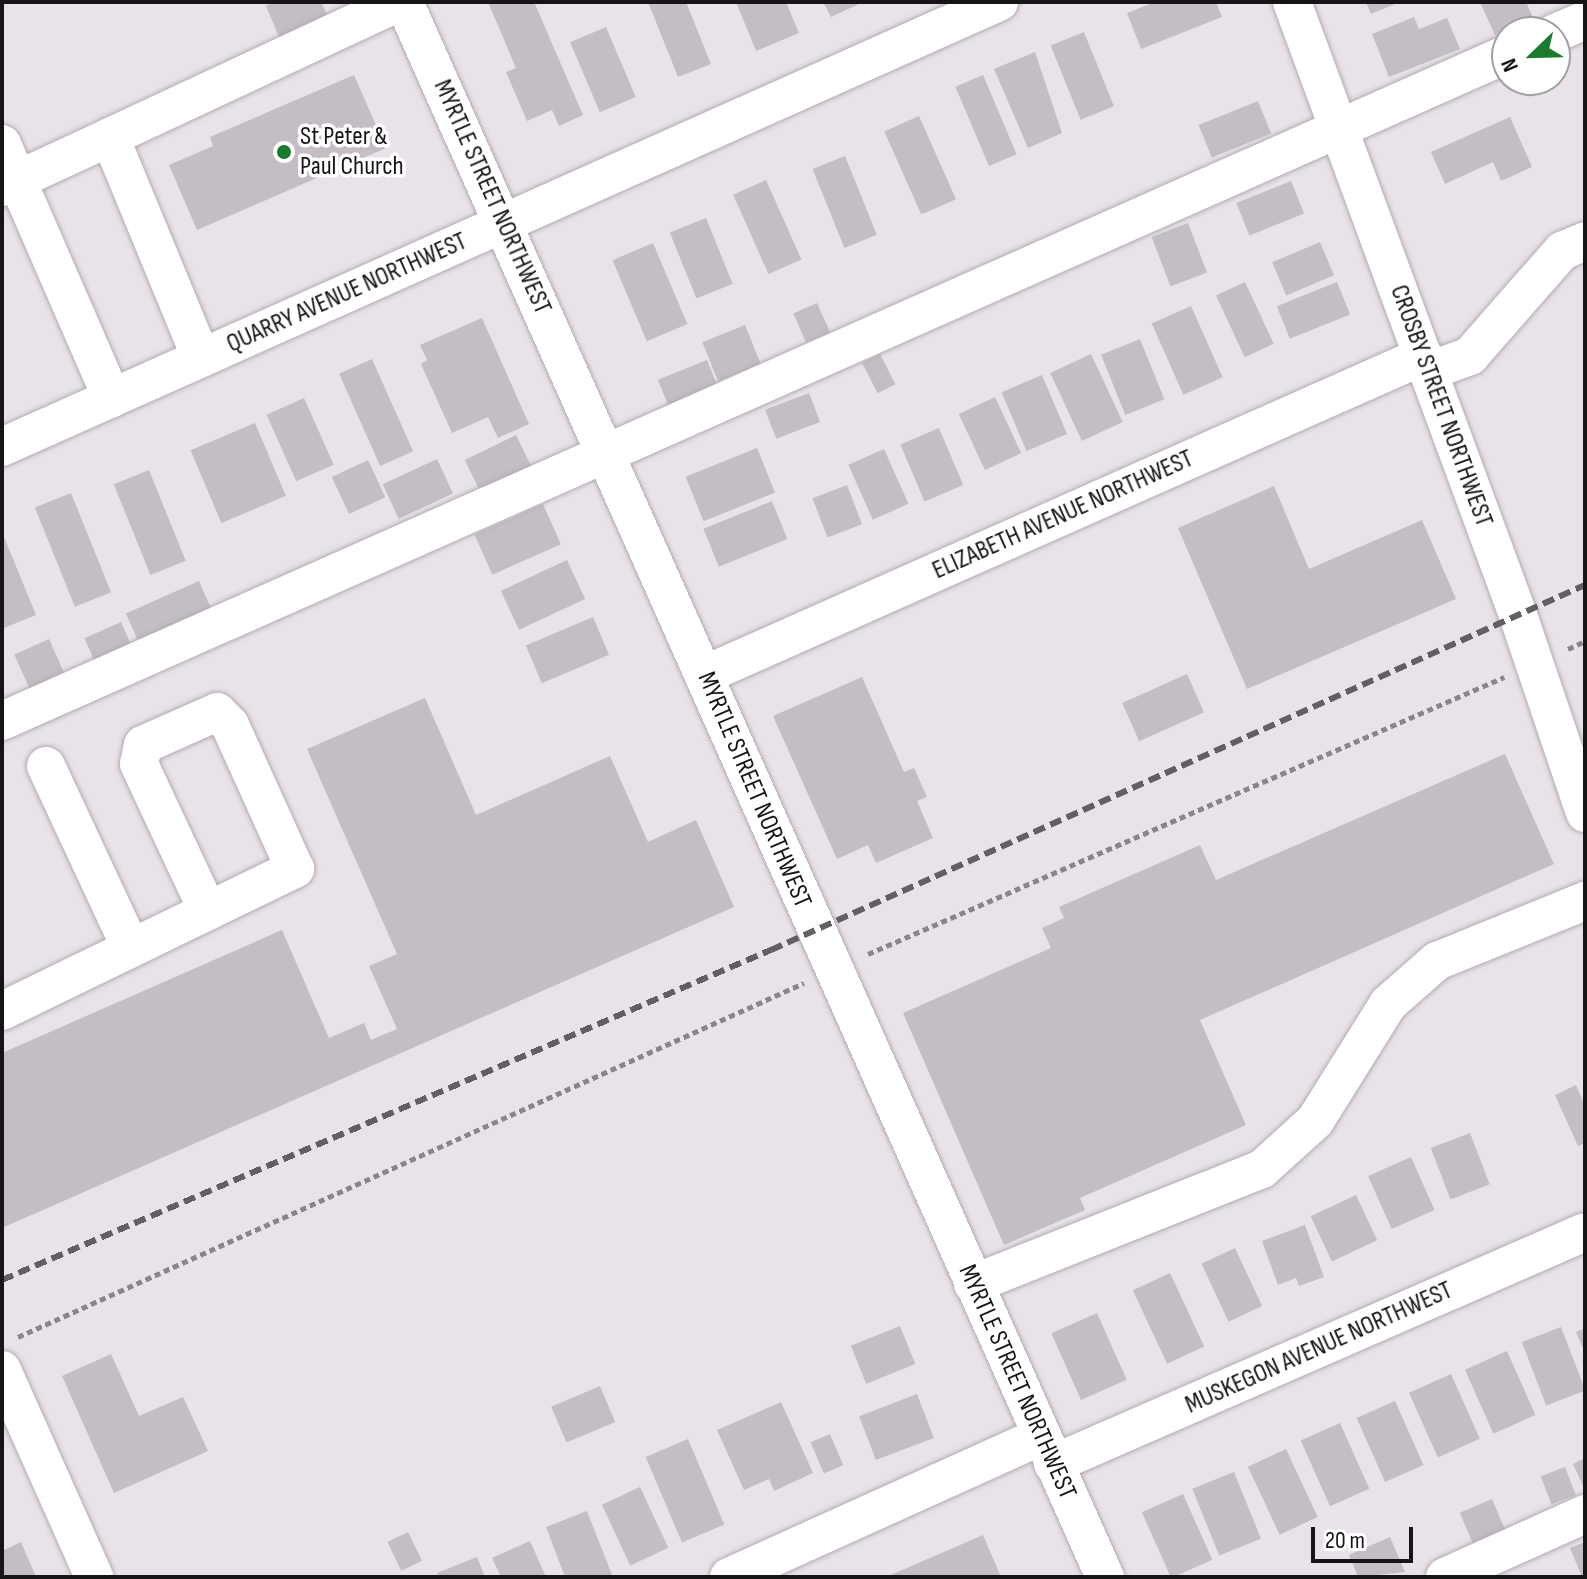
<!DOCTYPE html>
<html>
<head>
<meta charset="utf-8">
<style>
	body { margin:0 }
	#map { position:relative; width:1587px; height:1579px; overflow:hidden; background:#e9e2e9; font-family:"Sofia Sans Condensed",sans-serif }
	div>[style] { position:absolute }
	.building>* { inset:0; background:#c4bdc4; transform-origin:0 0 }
	.path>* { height:5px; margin-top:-2.5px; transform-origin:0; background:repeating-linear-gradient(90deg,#8a858a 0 6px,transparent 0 10px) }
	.roads { filter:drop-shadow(0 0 2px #b2abb2) drop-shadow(0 0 2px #b2abb2) }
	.minor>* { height:38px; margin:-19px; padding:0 19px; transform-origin:19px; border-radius:19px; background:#fff }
	.rail>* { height:6px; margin-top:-3px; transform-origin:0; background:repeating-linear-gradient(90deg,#625e62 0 12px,transparent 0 18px) }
	.dots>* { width:22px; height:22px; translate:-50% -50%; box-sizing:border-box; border:4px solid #fff; border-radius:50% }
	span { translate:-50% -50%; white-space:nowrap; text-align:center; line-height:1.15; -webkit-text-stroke:7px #fff; paint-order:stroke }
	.poi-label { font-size:26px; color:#171417 }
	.left { translate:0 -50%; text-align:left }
	.street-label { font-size:26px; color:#171417 }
	.frame { position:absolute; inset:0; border:4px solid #171417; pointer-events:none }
	.north { position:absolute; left:1491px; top:16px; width:80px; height:80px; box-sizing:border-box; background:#fff; border:2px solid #a2a1a2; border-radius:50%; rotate:247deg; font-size:22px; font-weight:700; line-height:32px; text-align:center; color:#171417 }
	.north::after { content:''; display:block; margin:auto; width:28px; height:36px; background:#1b7b2c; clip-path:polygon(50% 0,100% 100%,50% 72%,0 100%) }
	.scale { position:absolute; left:1311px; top:1527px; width:102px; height:36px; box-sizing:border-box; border:4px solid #171417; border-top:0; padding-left:10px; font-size:24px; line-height:28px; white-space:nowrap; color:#171417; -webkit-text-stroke:6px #fff; paint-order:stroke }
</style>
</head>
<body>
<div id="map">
	<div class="building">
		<div style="clip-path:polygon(274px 2px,321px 2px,331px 23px,282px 44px,266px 6px)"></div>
		<div style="clip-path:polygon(488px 2px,534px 2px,583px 115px,559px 126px,552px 110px,527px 121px,506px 72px,516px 68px)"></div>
		<div style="clip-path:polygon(648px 2px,686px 2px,711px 64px,678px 77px)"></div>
		<div style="clip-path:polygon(736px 2px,786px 2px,799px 33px,756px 51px)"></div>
		<div style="clip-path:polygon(823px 2px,863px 2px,831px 17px)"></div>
		<div style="clip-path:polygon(1155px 2px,1216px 2px,1222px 17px,1141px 49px,1127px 13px)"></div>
		<div style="clip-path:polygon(1366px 2px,1400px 2px,1371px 14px)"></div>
		<div style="clip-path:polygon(1480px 2px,1526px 2px,1533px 18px,1495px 35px)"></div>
		<div style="clip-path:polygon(1414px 17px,1419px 29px,1447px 18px,1460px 49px,1389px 77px,1372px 34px)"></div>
		<div style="left:606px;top:27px;width:76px;height:39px;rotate:67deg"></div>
		<div style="left:1084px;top:32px;width:80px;height:36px;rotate:68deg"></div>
		<div style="clip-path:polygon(1035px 52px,1062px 133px,1028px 148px,994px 69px)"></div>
		<div style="clip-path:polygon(354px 75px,386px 148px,197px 230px,169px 165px,213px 146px,210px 137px)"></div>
		<div style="left:983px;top:75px;width:86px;height:30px;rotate:67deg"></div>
		<div style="left:1258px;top:101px;width:35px;height:64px;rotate:68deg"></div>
		<div style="left:919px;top:116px;width:91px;height:38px;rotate:66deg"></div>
		<div style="clip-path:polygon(1510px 117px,1532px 167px,1501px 181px,1493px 162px,1445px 184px,1431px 152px)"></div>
		<div style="left:845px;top:156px;width:85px;height:35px;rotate:68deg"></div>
		<div style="left:766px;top:180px;width:87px;height:36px;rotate:66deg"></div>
		<div style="left:1291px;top:181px;width:35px;height:59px;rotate:68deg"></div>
		<div style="left:706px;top:218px;width:71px;height:39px;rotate:68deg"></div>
		<div style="left:1188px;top:223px;width:53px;height:39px;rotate:69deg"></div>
		<div style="left:1320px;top:242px;width:36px;height:52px;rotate:67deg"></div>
		<div style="left:653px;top:243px;width:88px;height:44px;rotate:67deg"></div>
		<div style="left:1245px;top:282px;width:68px;height:32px;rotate:65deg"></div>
		<div style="left:1337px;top:282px;width:35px;height:65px;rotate:68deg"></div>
		<div style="left:817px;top:303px;width:32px;height:26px;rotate:66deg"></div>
		<div style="left:1191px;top:306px;width:78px;height:43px;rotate:66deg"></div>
		<div style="clip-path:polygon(482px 318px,529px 424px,498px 438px,488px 417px,452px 433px,421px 364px,427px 360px,420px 345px)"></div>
		<div style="left:745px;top:325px;width:42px;height:46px;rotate:68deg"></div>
		<div style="left:1140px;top:339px;width:65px;height:42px;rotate:68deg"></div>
		<div style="left:880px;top:354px;width:34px;height:20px;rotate:63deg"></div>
		<div style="left:1091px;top:354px;width:75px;height:45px;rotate:65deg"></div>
		<div style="left:372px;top:359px;width:101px;height:36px;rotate:66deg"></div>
		<div style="left:707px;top:360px;width:29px;height:53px;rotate:68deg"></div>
		<div style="left:1042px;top:375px;width:64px;height:44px;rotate:67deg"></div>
		<div style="left:809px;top:393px;width:31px;height:47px;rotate:69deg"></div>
		<div style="left:995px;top:397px;width:62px;height:40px;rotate:65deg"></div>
		<div style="left:304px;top:398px;width:73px;height:41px;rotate:66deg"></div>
		<div style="left:255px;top:423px;width:79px;height:70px;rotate:67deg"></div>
		<div style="left:939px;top:428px;width:62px;height:42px;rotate:67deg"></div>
		<div style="left:516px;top:435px;width:37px;height:57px;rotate:64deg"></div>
		<div style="left:757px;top:448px;width:48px;height:77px;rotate:68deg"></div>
		<div style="left:884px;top:449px;width:60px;height:39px;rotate:66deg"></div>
		<div style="left:437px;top:459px;width:38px;height:60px;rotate:65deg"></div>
		<div style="left:368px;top:460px;width:41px;height:40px;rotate:65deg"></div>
		<div style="left:149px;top:470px;width:98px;height:38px;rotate:68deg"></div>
		<div style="left:847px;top:485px;width:42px;height:37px;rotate:69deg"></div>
		<div style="clip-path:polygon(1274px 486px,1309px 569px,1422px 520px,1456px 599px,1247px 689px,1178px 528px)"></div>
		<div style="left:71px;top:493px;width:107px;height:39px;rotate:68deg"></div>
		<div style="left:772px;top:501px;width:41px;height:74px;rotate:68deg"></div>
		<div style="left:543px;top:504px;width:44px;height:75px;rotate:66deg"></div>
		<div style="clip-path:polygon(2px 532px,36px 615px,4px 628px,2px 624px)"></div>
		<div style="left:567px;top:560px;width:43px;height:73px;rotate:65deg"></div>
		<div style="left:199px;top:581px;width:36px;height:80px;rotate:66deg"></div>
		<div style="left:593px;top:617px;width:41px;height:73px;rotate:67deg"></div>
		<div style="left:121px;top:622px;width:30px;height:40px;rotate:66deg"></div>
		<div style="left:49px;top:639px;width:42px;height:38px;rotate:66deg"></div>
		<div style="left:1187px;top:674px;width:42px;height:71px;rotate:66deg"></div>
		<div style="clip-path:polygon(862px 677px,904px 772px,914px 768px,927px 797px,917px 801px,933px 838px,876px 863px,868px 845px,837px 859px,773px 716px)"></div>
		<div style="clip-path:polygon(425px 698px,476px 815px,610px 756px,648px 842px,696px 820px,734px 907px,2px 1228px,2px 1053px,282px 930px,329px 1038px,364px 1023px,371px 1040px,397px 1029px,369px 966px,397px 954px,307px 749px)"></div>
		<div style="clip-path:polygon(1505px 754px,1554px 864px,1200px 1020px,1246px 1125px,1080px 1198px,1085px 1210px,1004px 1245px,903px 1013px,1051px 948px,1042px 928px,1064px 918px,1059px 907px,1200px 845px,1216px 880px)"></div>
		<div style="clip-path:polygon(1576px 1085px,1585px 1106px,1585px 1143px,1578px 1146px,1555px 1095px)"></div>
		<div style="left:1470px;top:1133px;width:55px;height:42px;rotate:69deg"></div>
		<div style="left:1411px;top:1157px;width:58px;height:47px;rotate:66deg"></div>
		<div style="left:1356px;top:1195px;width:50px;height:50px;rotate:65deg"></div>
		<div style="clip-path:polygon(1305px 1225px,1324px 1277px,1299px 1286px,1296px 1278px,1278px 1285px,1262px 1241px)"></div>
		<div style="left:1235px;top:1248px;width:64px;height:37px;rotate:65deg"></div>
		<div style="left:1170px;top:1273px;width:81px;height:41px;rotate:65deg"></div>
		<div style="left:1097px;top:1313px;width:73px;height:50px;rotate:66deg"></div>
		<div style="left:900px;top:1326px;width:41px;height:53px;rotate:68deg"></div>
		<div style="left:1561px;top:1327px;width:68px;height:42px;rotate:69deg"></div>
		<div style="clip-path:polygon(1585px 1328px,1585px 1353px,1576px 1332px)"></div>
		<div style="left:1507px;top:1351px;width:70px;height:46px;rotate:66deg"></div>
		<div style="clip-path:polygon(111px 1354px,139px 1416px,183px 1397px,208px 1451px,114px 1493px,62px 1376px)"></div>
		<div style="left:1451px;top:1374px;width:71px;height:46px;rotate:66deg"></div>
		<div style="left:600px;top:1386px;width:39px;height:53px;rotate:67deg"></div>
		<div style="left:917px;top:1394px;width:47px;height:62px;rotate:69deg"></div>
		<div style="left:1395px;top:1401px;width:70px;height:42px;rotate:66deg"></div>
		<div style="clip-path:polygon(781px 1402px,813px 1473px,774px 1491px,769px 1479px,744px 1490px,717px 1430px)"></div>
		<div style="left:1340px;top:1423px;width:72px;height:43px;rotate:66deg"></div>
		<div style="left:830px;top:1434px;width:34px;height:21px;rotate:67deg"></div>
		<div style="left:688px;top:1439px;width:93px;height:46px;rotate:67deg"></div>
		<div style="left:1286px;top:1449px;width:75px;height:42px;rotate:65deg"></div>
		<div style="clip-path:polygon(1585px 1458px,1585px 1490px,1573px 1464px)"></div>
		<div style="left:1565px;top:1467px;width:30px;height:26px;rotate:69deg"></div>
		<div style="left:1234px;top:1472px;width:72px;height:45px;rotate:68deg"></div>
		<div style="left:640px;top:1487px;width:67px;height:42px;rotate:65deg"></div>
		<div style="left:1183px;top:1494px;width:72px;height:45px;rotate:66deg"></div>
		<div style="left:1492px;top:1499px;width:33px;height:35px;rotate:67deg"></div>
		<div style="clip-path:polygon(587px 1511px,612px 1575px,565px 1577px,546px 1527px)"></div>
		<div style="left:408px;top:1532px;width:32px;height:23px;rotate:64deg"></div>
		<div style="clip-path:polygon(983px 1535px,1001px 1577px,886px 1577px)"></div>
		<div style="clip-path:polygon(1390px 1537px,1405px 1572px,1358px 1577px,1349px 1555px)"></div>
		<div style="clip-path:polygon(530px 1541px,546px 1577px,501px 1577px,492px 1558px)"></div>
		<div style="clip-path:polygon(21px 1542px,36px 1577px,2px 1577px,2px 1551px)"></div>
		<div style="clip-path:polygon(1585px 1542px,1585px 1577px,1582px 1577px,1570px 1548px)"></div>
		<div style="clip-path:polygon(477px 1557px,485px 1577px,439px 1577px,437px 1573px)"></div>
	</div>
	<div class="path">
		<div style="left:1568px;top:649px;width:19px;rotate:-25deg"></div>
		<div style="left:868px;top:954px;width:694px;rotate:-23.53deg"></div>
		<div style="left:18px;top:1337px;width:862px;rotate:-24.25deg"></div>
	</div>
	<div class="roads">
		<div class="minor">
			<div style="left:404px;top:2px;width:1724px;rotate:66.01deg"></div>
			<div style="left:1292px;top:2px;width:653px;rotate:69.76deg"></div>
			<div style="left:1518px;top:615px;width:209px;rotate:71.3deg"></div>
			<div style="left:1555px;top:33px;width:33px;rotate:-23deg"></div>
			<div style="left:110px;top:137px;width:319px;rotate:-25deg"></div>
			<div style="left:2px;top:144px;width:39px;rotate:67deg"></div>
			<div style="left:17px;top:180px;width:102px;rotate:-24.8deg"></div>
			<div style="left:110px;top:137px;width:239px;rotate:67.6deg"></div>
			<div style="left:2px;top:187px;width:17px;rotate:-25deg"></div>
			<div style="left:17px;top:180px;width:238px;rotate:66.5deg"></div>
			<div style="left:1429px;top:371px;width:44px;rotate:-20.1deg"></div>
			<div style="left:1470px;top:356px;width:140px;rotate:-48.8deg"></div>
			<div style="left:1562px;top:251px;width:25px;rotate:-23deg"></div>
			<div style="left:2px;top:447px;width:1092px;rotate:-24.05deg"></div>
			<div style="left:704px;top:675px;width:787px;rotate:-23.93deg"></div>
			<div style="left:2px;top:721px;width:1646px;rotate:-23.9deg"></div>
			<div style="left:46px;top:766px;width:201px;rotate:65deg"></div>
			<div style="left:2px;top:1011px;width:326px;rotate:-25.9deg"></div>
			<div style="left:295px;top:869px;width:158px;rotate:-114.3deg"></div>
			<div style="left:230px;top:725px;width:18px;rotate:-135deg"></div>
			<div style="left:217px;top:712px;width:81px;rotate:156deg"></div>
			<div style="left:143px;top:745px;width:19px;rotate:102deg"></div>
			<div style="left:139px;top:764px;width:162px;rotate:64.9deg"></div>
			<div style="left:973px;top:1284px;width:311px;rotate:-21.7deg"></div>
			<div style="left:1262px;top:1169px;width:72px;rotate:-42.2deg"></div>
			<div style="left:1315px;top:1121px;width:138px;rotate:-58deg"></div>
			<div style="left:1388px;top:1004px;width:65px;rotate:-41.3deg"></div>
			<div style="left:1437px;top:961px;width:160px;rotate:-22.1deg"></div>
			<div style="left:2px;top:1370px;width:227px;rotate:66deg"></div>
			<div style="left:1053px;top:1464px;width:580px;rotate:-23.56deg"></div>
			<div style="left:729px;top:1577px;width:342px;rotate:-24.3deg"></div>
			<div style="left:1445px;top:1577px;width:154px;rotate:-24.2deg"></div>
		</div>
	</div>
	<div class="rail">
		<div style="left:2px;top:1280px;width:837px;rotate:-23.23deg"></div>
		<div style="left:771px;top:950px;width:892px;rotate:-24.15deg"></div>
	</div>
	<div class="dots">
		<div style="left:284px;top:152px;background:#1b7b2c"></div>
	</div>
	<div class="poi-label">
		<span class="left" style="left:300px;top:152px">St Peter &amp;<br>Paul Church</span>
	</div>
	<div class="street-label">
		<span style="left:492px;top:197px;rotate:66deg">MYRTLE STREET NORTHWEST</span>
		<span style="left:347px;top:293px;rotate:-24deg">QUARRY AVENUE NORTHWEST</span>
		<span style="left:1441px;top:406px;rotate:70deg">CROSBY STREET NORTHWEST</span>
		<span style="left:1063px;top:515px;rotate:-24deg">ELIZABETH AVENUE NORTHWEST</span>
		<span style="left:754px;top:790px;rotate:67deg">MYRTLE STREET NORTHWEST</span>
		<span style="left:1319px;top:1348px;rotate:-24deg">MUSKEGON AVENUE NORTHWEST</span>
		<span style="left:1017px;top:1382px;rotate:66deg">MYRTLE STREET NORTHWEST</span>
	</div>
	<div class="frame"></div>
	<div class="north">N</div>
	<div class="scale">20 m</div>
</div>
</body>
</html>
